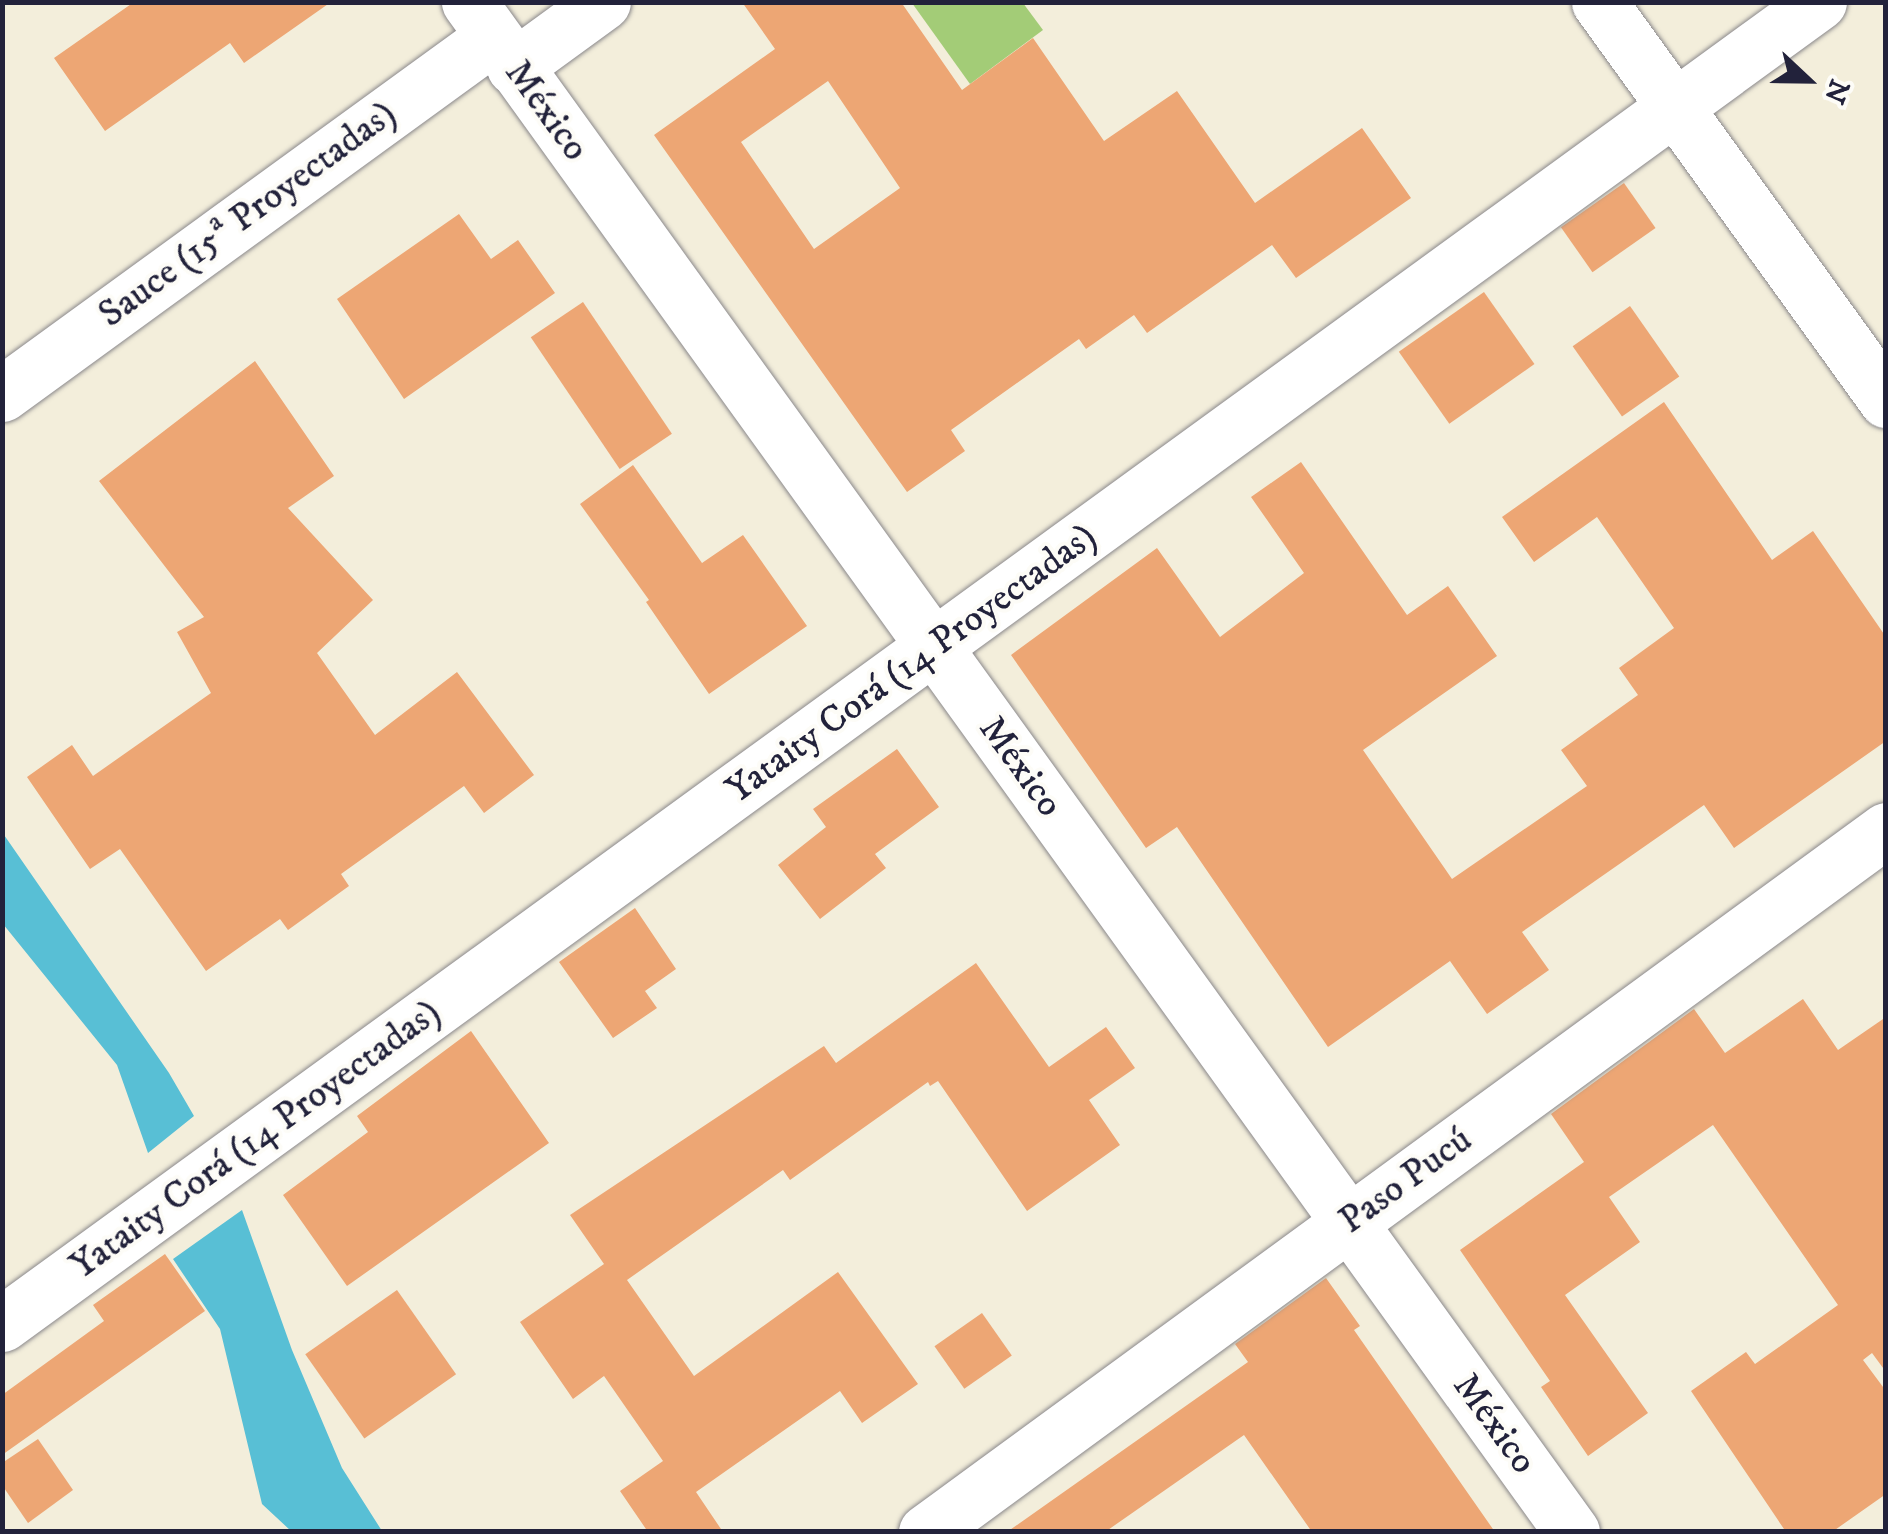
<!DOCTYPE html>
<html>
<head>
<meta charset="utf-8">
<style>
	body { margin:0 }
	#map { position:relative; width:1888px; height:1534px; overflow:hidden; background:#f3eedb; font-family:"IM FELL DW Pica",serif }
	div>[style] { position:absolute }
	.green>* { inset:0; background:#a3cc77 }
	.water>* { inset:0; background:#58bfd5 }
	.building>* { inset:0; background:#eda674; transform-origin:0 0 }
	.roads { filter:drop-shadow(0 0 2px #8a888b) drop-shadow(0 0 2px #8a888b) }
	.street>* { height:55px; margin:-27.5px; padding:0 27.5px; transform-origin:27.5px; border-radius:27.5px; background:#fff }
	span { translate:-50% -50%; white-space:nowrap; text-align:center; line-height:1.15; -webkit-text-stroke:8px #fdfcf7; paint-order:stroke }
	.street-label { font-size:38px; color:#22223b }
	.frame { position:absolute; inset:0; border:5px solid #22223b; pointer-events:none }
	.north { position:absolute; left:1758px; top:30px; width:100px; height:100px; -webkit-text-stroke:8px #fdfcf7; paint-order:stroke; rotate:112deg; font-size:28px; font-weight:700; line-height:40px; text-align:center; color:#22223b }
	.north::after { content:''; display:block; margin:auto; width:35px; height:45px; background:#22223b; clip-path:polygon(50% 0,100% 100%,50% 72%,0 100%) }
</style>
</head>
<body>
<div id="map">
	<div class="green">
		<div style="clip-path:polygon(912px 3px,1023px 3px,1043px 30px,970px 84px)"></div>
	</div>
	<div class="water">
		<div style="clip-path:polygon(2px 832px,169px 1073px,194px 1116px,148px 1153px,117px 1065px,3px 924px)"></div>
		<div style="clip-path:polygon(242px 1210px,292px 1350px,342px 1468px,382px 1531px,291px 1531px,262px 1504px,220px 1329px,173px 1259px)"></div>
	</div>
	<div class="building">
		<div style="clip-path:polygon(134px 2px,331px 2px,244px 63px,230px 43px,105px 131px,54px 58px)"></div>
		<div style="clip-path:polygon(evenodd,742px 2px,901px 2px,962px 90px,1033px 38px,1104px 141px,1177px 91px,1255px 203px,1362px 128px,1411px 198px,1296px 278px,1272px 245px,1147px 333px,1134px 315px,1086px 349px,1079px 339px,951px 430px,965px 451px,907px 492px,654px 135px,775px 49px,742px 2px,828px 81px,900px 188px,814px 249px,741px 142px,828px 81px)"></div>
		<div style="left:1624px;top:183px;width:55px;height:77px;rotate:55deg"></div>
		<div style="clip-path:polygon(459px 214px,491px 259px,518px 240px,555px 293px,404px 399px,337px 299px)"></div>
		<div style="left:1484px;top:292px;width:88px;height:104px;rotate:55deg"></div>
		<div style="left:583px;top:302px;width:159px;height:63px;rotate:56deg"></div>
		<div style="left:1630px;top:306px;width:86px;height:70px;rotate:55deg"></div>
		<div style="clip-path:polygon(255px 361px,334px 476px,288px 508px,373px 600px,317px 653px,375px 735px,457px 672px,534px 775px,484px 813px,464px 786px,341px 874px,349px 886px,288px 930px,280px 919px,206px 971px,120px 849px,90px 869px,27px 777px,72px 745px,93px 776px,211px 693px,177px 632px,204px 617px,99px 481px)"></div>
		<div style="clip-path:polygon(1664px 402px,1772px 560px,1813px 531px,1886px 637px,1886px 741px,1734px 848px,1704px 805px,1522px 932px,1549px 970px,1487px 1014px,1450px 961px,1328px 1047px,1177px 827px,1146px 848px,1011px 655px,1157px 548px,1220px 637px,1304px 573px,1251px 497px,1301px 462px,1407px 615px,1448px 586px,1497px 656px,1363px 750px,1452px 879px,1587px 786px,1561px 750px,1638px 695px,1619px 668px,1674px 628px,1597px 517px,1534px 562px,1502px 517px)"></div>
		<div style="clip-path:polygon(633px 465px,702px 563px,743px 535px,807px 626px,709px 694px,646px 602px,649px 600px,580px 504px)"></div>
		<div style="clip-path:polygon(897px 749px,939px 807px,875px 854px,886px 868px,820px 919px,778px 865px,826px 827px,813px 809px)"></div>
		<div style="clip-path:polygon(635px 908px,676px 969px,645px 991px,657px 1008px,613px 1038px,559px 962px)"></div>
		<div style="clip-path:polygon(976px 963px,1049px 1067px,1106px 1027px,1135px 1068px,1089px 1100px,1120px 1145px,1027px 1211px,938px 1081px,930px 1086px,928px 1082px,790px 1180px,783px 1170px,627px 1280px,694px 1376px,838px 1272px,918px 1384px,862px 1423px,840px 1391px,696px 1492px,723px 1532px,648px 1532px,620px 1491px,663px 1461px,604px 1376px,573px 1399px,520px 1322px,604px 1264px,570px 1215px,824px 1046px,836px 1063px)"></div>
		<div style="clip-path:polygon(1803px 999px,1838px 1050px,1886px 1017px,1886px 1372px,1872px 1353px,1863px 1360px,1886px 1391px,1886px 1494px,1832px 1532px,1786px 1532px,1691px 1391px,1746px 1352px,1755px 1364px,1838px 1305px,1713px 1125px,1609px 1197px,1640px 1242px,1565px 1295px,1648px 1413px,1588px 1456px,1541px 1387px,1550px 1381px,1460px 1250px,1584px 1162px,1551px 1114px,1694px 1009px,1725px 1053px)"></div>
		<div style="clip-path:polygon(471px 1031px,549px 1143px,347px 1286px,283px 1195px,368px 1132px,357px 1116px)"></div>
		<div style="clip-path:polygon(165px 1254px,205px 1311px,2px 1455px,2px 1395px,104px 1321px,93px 1305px)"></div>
		<div style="clip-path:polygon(1326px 1278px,1360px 1326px,1354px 1330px,1495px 1532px,1312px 1532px,1244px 1435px,1105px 1532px,1007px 1532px,1248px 1362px,1235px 1344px)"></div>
		<div style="left:397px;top:1290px;width:103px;height:112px;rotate:55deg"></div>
		<div style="left:982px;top:1313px;width:52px;height:58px;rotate:55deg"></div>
		<div style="clip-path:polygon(38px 1439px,73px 1490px,28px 1523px,2px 1485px,2px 1463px)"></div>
	</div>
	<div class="roads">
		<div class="street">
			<div style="left:469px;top:2px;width:1886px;rotate:54.21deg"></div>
			<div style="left:1599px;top:2px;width:491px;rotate:54.2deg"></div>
			<div style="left:514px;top:67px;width:110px;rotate:-36.1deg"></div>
			<div style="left:2px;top:394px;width:607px;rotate:-36.02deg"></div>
			<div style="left:2px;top:1324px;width:2247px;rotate:-36.04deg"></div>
			<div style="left:926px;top:1532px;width:1189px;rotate:-36.18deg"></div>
		</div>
	</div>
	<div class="street-label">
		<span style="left:546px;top:111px;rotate:54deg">México</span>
		<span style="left:248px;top:215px;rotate:-36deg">Sauce (15ª Proyectadas)</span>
		<span style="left:912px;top:664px;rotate:-36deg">Yataity Corá (14 Proyectadas)</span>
		<span style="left:1020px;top:767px;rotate:54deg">México</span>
		<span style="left:256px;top:1140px;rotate:-36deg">Yataity Corá (14 Proyectadas)</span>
		<span style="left:1406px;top:1181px;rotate:-36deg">Paso Pucú</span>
		<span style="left:1494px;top:1424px;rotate:54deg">México</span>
	</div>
	<div class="frame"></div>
	<div class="north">N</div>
</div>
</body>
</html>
